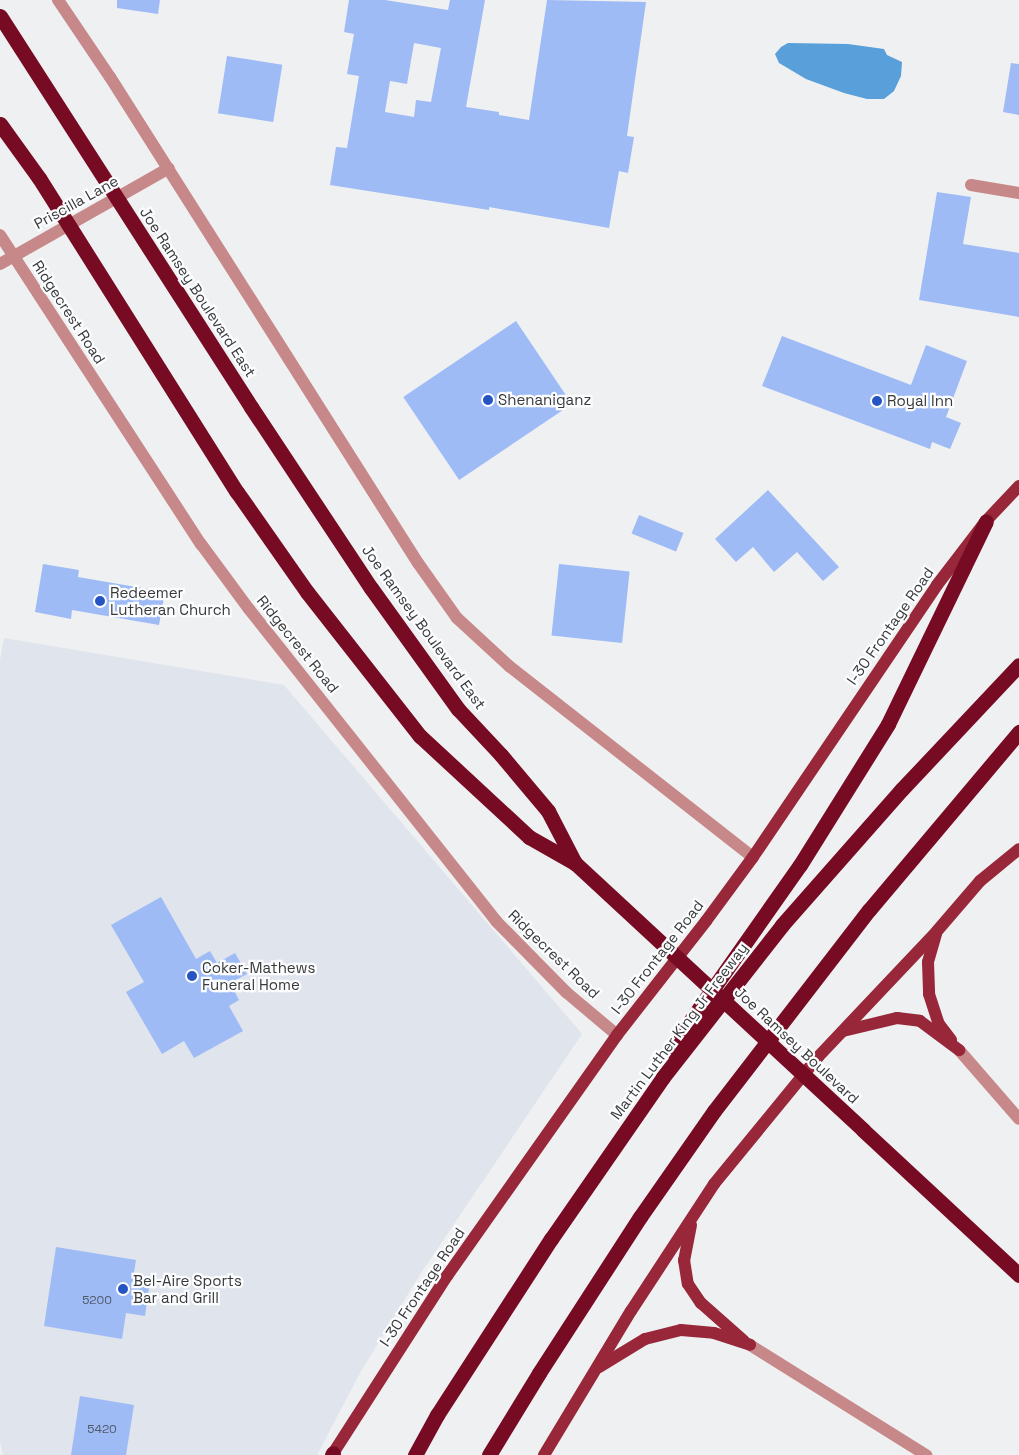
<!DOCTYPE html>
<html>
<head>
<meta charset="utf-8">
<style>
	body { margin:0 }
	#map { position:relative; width:1019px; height:1455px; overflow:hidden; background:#eff0f1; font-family:"Space Grotesk",sans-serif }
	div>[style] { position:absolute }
	.built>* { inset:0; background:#e0e4ec }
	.water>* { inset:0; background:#599fda }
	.building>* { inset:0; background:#9ebbf6; transform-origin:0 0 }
	.minor>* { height:12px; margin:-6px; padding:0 6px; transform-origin:6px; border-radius:6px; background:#c7888a }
	.major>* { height:12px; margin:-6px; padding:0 6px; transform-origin:6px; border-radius:6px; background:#972739 }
	.highway>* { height:15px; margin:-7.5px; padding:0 7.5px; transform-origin:7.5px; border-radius:7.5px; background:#770b24 }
	.highway-bridge>* { height:15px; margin:-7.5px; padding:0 7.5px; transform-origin:7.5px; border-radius:7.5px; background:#770b24 }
	.dots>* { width:14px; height:14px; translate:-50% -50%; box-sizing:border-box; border:2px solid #fcfdfe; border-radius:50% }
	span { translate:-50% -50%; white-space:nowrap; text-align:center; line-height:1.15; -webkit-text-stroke:4.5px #fcfdfe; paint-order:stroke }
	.number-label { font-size:12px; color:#525a69 }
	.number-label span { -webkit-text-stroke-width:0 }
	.street-label { font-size:15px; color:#39393a }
	.poi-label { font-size:15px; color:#39393a }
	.left { translate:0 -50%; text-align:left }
</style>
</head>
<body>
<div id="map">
	<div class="built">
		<div style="clip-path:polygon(4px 638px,284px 685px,582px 1034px,419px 1276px,360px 1373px,317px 1455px,3px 1455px,0 1442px,0 660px)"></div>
	</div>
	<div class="water">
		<div style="clip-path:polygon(788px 43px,848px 44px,884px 49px,887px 55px,902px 62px,901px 76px,894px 91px,884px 99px,867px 99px,844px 93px,806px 79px,779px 63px,775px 54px,781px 47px)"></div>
	</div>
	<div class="building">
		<div style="clip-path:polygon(117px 0,160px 0,158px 14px,117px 8px)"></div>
		<div style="clip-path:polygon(evenodd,349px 0,385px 0,448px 10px,450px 0,485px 0,466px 107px,499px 112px,499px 115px,529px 120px,547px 0,646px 2px,627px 136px,634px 137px,628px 173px,619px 171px,609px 228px,489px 207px,489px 210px,330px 185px,336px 147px,347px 148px,359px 76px,347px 74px,354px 34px,344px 32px,349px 0,414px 43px,441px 48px,431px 102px,416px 100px,414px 117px,385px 112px,390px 81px,407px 84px,414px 43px)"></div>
		<div style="left:227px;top:56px;width:56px;height:58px;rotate:9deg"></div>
		<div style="clip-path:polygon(1011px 63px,1019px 64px,1019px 115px,1003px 112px)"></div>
		<div style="clip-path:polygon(937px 192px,971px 197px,963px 244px,1019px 253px,1019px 317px,919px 300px)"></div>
		<div style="left:516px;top:321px;width:100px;height:136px;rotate:56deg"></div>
		<div style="clip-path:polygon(782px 336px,911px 385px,926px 345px,967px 361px,946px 417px,961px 423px,950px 449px,932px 442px,930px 449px,762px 386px)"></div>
		<div style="clip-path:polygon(768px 490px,839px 567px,823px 581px,797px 552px,774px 572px,753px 547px,736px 562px,715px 539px)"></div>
		<div style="left:639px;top:515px;width:48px;height:20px;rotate:22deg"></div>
		<div style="clip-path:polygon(43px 564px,79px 570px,78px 577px,165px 592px,159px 625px,72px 610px,71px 619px,35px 612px)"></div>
		<div style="left:559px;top:564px;width:71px;height:72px;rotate:6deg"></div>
		<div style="clip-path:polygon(161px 897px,196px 959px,210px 951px,217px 963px,235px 953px,247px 974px,230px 983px,239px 1000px,229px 1006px,243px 1031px,194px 1058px,184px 1041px,162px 1054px,126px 992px,144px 982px,111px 925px)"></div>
		<div style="clip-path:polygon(56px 1247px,136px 1260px,132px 1285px,149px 1288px,145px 1316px,126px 1313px,122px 1339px,44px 1326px)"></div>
		<div style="clip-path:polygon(80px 1396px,134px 1405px,126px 1455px,71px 1455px)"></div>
	</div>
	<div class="minor">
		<div style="left:58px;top:0;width:93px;rotate:56deg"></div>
		<div style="left:110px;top:77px;width:575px;rotate:57.64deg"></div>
		<div style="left:418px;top:563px;width:67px;rotate:54.7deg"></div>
		<div style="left:457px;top:618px;width:71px;rotate:42.7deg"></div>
		<div style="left:509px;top:666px;width:310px;rotate:38.1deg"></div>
		<div style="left:971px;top:185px;width:49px;rotate:9.5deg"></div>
		<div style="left:0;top:235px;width:369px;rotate:57deg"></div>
		<div style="left:201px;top:544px;width:81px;rotate:53.6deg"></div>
		<div style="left:249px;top:609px;width:398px;rotate:51.6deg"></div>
		<div style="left:496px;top:921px;width:100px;rotate:45.4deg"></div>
		<div style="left:566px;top:992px;width:67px;rotate:40.1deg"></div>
		<div style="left:0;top:264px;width:194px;rotate:-29.6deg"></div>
		<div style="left:959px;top:1050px;width:91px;rotate:49deg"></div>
		<div style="left:750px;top:1345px;width:208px;rotate:32deg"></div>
	</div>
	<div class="major">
		<div style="left:936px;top:934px;width:29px;rotate:106deg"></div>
		<div style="left:928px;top:962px;width:32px;rotate:88deg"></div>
		<div style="left:929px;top:994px;width:32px;rotate:72deg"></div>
		<div style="left:939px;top:1024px;width:20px;rotate:53deg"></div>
		<div style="left:843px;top:1031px;width:56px;rotate:-13.5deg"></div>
		<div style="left:897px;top:1018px;width:23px;rotate:7deg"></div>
		<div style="left:920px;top:1021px;width:49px;rotate:36.6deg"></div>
		<div style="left:691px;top:1225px;width:36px;rotate:101deg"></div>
		<div style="left:684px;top:1260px;width:24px;rotate:81deg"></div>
		<div style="left:688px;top:1284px;width:23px;rotate:56deg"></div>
		<div style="left:701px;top:1303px;width:57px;rotate:41.5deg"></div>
		<div style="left:599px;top:1367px;width:54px;rotate:-31.3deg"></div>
		<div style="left:645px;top:1339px;width:37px;rotate:-14deg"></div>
		<div style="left:681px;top:1330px;width:33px;rotate:5deg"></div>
		<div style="left:714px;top:1333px;width:38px;rotate:18deg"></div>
		<div style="left:332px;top:1455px;width:213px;rotate:-57.3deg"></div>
		<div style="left:447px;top:1276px;width:295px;rotate:-54.8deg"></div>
		<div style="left:617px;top:1035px;width:145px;rotate:-52deg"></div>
		<div style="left:706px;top:921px;width:79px;rotate:-53.7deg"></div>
		<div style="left:753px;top:857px;width:328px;rotate:-55.9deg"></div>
		<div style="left:937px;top:585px;width:81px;rotate:-52.6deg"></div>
		<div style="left:986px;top:521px;width:48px;rotate:-46.7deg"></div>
		<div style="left:544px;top:1455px;width:168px;rotate:-58.9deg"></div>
		<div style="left:631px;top:1311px;width:152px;rotate:-56.8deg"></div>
		<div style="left:714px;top:1184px;width:164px;rotate:-50.7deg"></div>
		<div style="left:818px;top:1057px;width:173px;rotate:-46.6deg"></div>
		<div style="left:937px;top:931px;width:66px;rotate:-49.3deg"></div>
		<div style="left:980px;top:881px;width:50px;rotate:-39.4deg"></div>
	</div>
	<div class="highway">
		<div style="left:0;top:16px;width:465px;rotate:57.3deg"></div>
		<div style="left:251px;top:407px;width:217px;rotate:56.5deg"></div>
		<div style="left:371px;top:588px;width:149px;rotate:54.3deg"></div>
		<div style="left:458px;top:709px;width:63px;rotate:46.9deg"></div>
		<div style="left:501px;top:755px;width:73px;rotate:50deg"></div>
		<div style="left:548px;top:811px;width:59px;rotate:62.6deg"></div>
		<div style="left:0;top:124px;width:67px;rotate:54.2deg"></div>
		<div style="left:39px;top:178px;width:371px;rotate:57.8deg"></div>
		<div style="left:237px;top:492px;width:122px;rotate:55deg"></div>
		<div style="left:307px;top:592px;width:183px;rotate:51.9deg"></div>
		<div style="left:420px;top:736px;width:149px;rotate:42.8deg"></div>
		<div style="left:529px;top:837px;width:53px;rotate:29.5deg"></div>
		<div style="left:674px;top:1053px;width:29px;rotate:-65deg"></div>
		<div style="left:686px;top:1027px;width:198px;rotate:-54.9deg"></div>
		<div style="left:800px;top:865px;width:166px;rotate:-58deg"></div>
		<div style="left:888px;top:724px;width:225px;rotate:-64.2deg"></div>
		<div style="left:863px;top:1130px;width:213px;rotate:42.9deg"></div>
		<div style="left:332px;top:1455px;width:2px;rotate:-63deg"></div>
		<div style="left:415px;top:1455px;width:46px;rotate:-61.2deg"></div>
		<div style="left:437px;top:1415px;width:210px;rotate:-57.1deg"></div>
		<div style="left:551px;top:1239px;width:197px;rotate:-55.3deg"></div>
		<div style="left:663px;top:1077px;width:193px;rotate:-51.9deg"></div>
		<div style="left:782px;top:925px;width:181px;rotate:-48.6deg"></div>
		<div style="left:902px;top:789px;width:170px;rotate:-46.7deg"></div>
		<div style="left:489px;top:1455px;width:96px;rotate:-58.6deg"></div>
		<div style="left:539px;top:1373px;width:186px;rotate:-57.1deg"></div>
		<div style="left:640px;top:1217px;width:129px;rotate:-55.1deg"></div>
		<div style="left:714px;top:1111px;width:254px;rotate:-52.4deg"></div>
		<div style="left:869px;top:910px;width:233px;rotate:-49.9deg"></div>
	</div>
	<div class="highway-bridge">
		<div style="left:575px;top:863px;width:393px;rotate:42.8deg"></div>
	</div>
	<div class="dots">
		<div style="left:488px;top:400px;background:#2654c2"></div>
		<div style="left:877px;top:401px;background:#2654c2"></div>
		<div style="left:100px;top:601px;background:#2654c2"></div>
		<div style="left:192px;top:976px;background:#2654c2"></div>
		<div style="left:123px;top:1289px;background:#2654c2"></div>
	</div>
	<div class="number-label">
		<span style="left:97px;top:1301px">5200</span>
		<span style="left:102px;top:1430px">5420</span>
	</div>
	<div class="street-label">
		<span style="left:76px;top:202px;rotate:-29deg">Priscilla Lane</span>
		<span style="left:198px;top:292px;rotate:57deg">Joe Ramsey Boulevard East</span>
		<span style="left:69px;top:312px;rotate:57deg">Ridgecrest Road</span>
		<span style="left:890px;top:626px;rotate:-55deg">I-30 Frontage Road</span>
		<span style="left:424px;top:627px;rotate:54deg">Joe Ramsey Boulevard East</span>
		<span style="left:298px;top:644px;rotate:51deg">Ridgecrest Road</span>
		<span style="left:554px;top:954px;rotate:44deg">Ridgecrest Road</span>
		<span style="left:657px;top:957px;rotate:-52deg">I-30 Frontage Road</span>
		<span style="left:679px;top:1031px;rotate:-53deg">Martin Luther King Jr Freeway</span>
		<span style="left:797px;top:1045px;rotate:43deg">Joe Ramsey Boulevard</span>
		<span style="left:422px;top:1287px;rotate:-56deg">I-30 Frontage Road</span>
	</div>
	<div class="poi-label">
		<span class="left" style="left:498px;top:400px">Shenaniganz</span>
		<span class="left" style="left:887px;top:401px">Royal Inn</span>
		<span class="left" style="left:110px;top:601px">Redeemer<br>Lutheran Church</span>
		<span class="left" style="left:202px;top:976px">Coker-Mathews<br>Funeral Home</span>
		<span class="left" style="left:133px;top:1289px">Bel-Aire Sports<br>Bar and Grill</span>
	</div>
</div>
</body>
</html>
